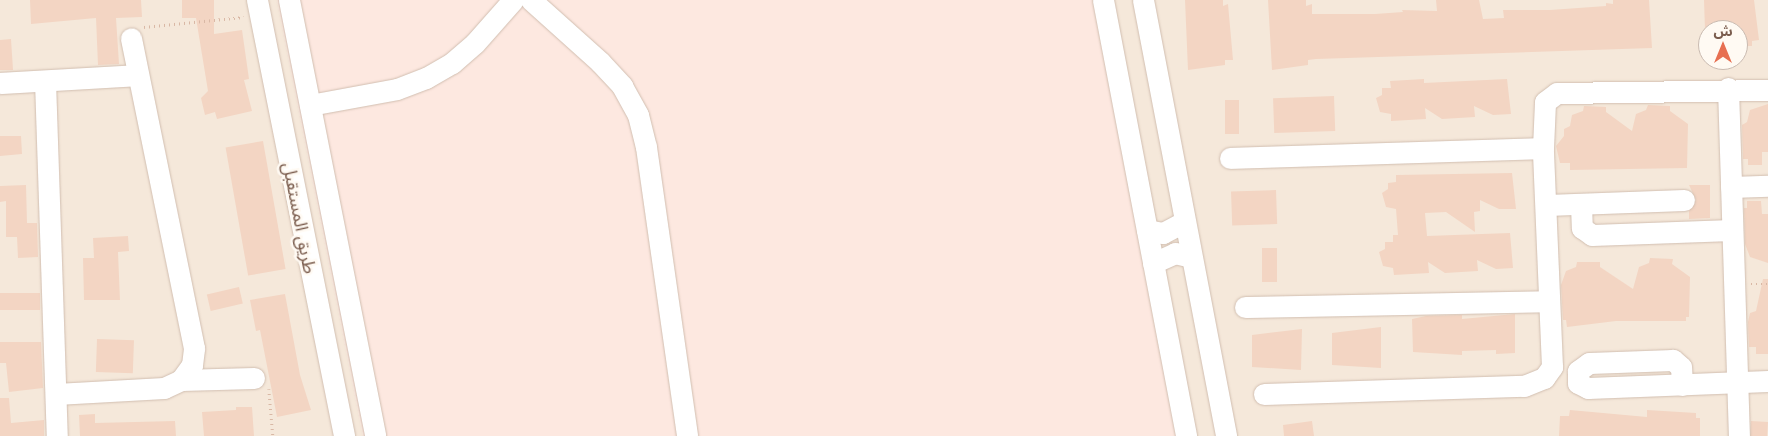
<!DOCTYPE html>
<html>
<head>
<meta charset="utf-8">
<style>
	body { margin:0 }
	#map { position:relative; width:1768px; height:436px; overflow:hidden; background:#fdf6ec; font-family:"Open Sans","Noto Sans Arabic",sans-serif }
	div>[style] { position:absolute }
	.residential>* { inset:0; background:#f5e8da }
	.commercial>* { inset:0; background:#fde8e0 }
	.building>* { inset:0; background:#f3d5c3; transform-origin:0 0 }
	.path>* { height:2.5px; margin-top:-1.25px; transform-origin:0; background:repeating-linear-gradient(90deg,#d9b8a5 0 1px,transparent 0 5px) }
	.roads { filter:drop-shadow(0 0 1px #d1beb0) drop-shadow(0 0 1px #d1beb0) }
	.minor>* { height:21px; margin:-10.5px; padding:0 10.5px; transform-origin:10.5px; border-radius:10.5px; background:#fff }
	span { translate:-50% -50%; white-space:nowrap; text-align:center; line-height:1.15; -webkit-text-stroke:5px #fffaf3; paint-order:stroke }
	.street-label { font-size:18px; color:#7a5c4d }
	.north { position:absolute; left:1698px; top:20px; width:50px; height:50px; box-sizing:border-box; background:#fffaf3; border:1px solid #cabbb1; border-radius:50%; rotate:0deg; font-size:14px; font-weight:700; line-height:20px; text-align:center; color:#7a5c4d }
	.north::after { content:''; display:block; margin:auto; width:18px; height:22px; background:#e76f51; clip-path:polygon(50% 0,100% 100%,50% 72%,0 100%) }
</style>
</head>
<body>
<div id="map">
	<div class="residential">
		<div style="clip-path:polygon(0 0,277px 0,363px 436px,0 436px)"></div>
		<div style="clip-path:polygon(evenodd,1094px 0,1768px 0,1768px 436px,1177px 436px,1094px 0,1708px 30px,1738px 30px,1738px 60px,1708px 60px,1708px 30px)"></div>
	</div>
	<div class="commercial">
		<div style="clip-path:polygon(277px 0,1094px 0,1176px 436px,363px 436px)"></div>
	</div>
	<div class="building">
		<div style="clip-path:polygon(30px 0,141px 0,142px 17px,116px 18px,119px 64px,98px 65px,96px 18px,31px 24px)"></div>
		<div style="clip-path:polygon(182px 0,214px 0,214px 34px,242px 30px,249px 79px,244px 80px,252px 111px,217px 119px,215px 112px,205px 115px,201px 98px,208px 91px,196px 18px,182px 18px)"></div>
		<div style="clip-path:polygon(1185px 0,1223px 0,1223px 6px,1228px 4px,1233px 60px,1225px 60px,1225px 65px,1188px 70px)"></div>
		<div style="clip-path:polygon(1268px 0,1306px 0,1306px 6px,1312px 4px,1312px 14px,1375px 14px,1403px 12px,1402px 10px,1437px 11px,1436px 0,1479px 0,1483px 19px,1504px 18px,1503px 10px,1550px 10px,1606px 6px,1606px 3px,1613px 4px,1613px 0,1649px 0,1652px 48px,1316px 59px,1308px 60px,1308px 65px,1272px 70px)"></div>
		<div style="clip-path:polygon(1704px 0,1754px 0,1759px 40px,1752px 41px,1752px 46px,1738px 46px,1738px 30px,1705px 30px)"></div>
		<div style="clip-path:polygon(11px 39px,13px 70px,0 70px,0 40px)"></div>
		<div style="clip-path:polygon(1424px 79px,1424px 83px,1507px 79px,1511px 114px,1493px 115px,1474px 106px,1475px 117px,1442px 119px,1425px 108px,1426px 119px,1391px 121px,1391px 114px,1380px 112px,1376px 98px,1382px 95px,1382px 88px,1391px 88px,1390px 81px)"></div>
		<div style="left:1334px;top:96px;width:35px;height:61px;rotate:88deg"></div>
		<div style="left:1225px;top:100px;width:14px;height:34px"></div>
		<div style="clip-path:polygon(1768px 104px,1768px 152px,1762px 152px,1762px 165px,1748px 165px,1748px 159px,1743px 159px,1742px 125px,1747px 122px,1750px 110px)"></div>
		<div style="clip-path:polygon(1648px 105px,1670px 106px,1670px 111px,1688px 124px,1687px 168px,1570px 170px,1570px 163px,1560px 163px,1556px 146px,1564px 136px,1564px 129px,1570px 126px,1572px 115px,1583px 111px,1584px 106px,1606px 107px,1606px 112px,1632px 131px,1636px 114px,1646px 110px)"></div>
		<div style="clip-path:polygon(0 136px,21px 136px,22px 154px,0 156px)"></div>
		<div style="left:263px;top:141px;width:130px;height:38px;rotate:80deg"></div>
		<div style="clip-path:polygon(1512px 173px,1516px 209px,1499px 209px,1480px 200px,1480px 211px,1474px 212px,1475px 232px,1446px 212px,1425px 213px,1427px 236px,1510px 233px,1513px 268px,1496px 269px,1477px 260px,1478px 271px,1445px 273px,1428px 262px,1429px 273px,1394px 275px,1393px 268px,1383px 266px,1379px 252px,1385px 249px,1385px 242px,1393px 242px,1393px 235px,1398px 235px,1396px 209px,1386px 207px,1382px 193px,1388px 189px,1388px 183px,1396px 182px,1396px 175px)"></div>
		<div style="clip-path:polygon(26px 185px,27px 223px,37px 223px,38px 257px,18px 258px,17px 237px,6px 237px,6px 201px,0 202px,0 186px)"></div>
		<div style="clip-path:polygon(1689px 185px,1710px 185px,1710px 218px,1689px 219px,1689px 211px,1696px 200px)"></div>
		<div style="left:1276px;top:190px;width:34px;height:45px;rotate:88deg"></div>
		<div style="clip-path:polygon(1747px 201px,1761px 201px,1762px 214px,1768px 214px,1768px 263px,1750px 257px,1745px 244px,1744px 208px,1747px 208px)"></div>
		<div style="clip-path:polygon(128px 236px,129px 251px,118px 252px,120px 300px,84px 300px,83px 258px,94px 258px,93px 238px)"></div>
		<div style="left:1262px;top:248px;width:15px;height:34px"></div>
		<div style="clip-path:polygon(1650px 258px,1673px 259px,1672px 264px,1690px 277px,1689px 317px,1686px 317px,1686px 321px,1616px 321px,1567px 327px,1566px 320px,1563px 320px,1561px 285px,1566px 271px,1576px 267px,1577px 262px,1600px 262px,1600px 267px,1633px 289px,1639px 267px,1649px 263px)"></div>
		<div style="clip-path:polygon(1763px 279px,1768px 279px,1768px 354px,1756px 354px,1756px 347px,1749px 347px,1748px 322px,1750px 313px,1756px 311px)"></div>
		<div style="left:239px;top:287px;width:17px;height:33px;rotate:77deg"></div>
		<div style="left:40px;top:293px;width:17px;height:40px;rotate:90deg"></div>
		<div style="clip-path:polygon(285px 294px,300px 375px,311px 410px,277px 417px,260px 330px,256px 331px,250px 300px)"></div>
		<div style="clip-path:polygon(1515px 314px,1515px 353px,1496px 354px,1496px 350px,1462px 351px,1462px 355px,1413px 352px,1412px 319px,1426px 316px,1462px 315px,1462px 319px)"></div>
		<div style="clip-path:polygon(1381px 327px,1381px 368px,1332px 365px,1332px 333px)"></div>
		<div style="clip-path:polygon(1302px 329px,1301px 370px,1252px 367px,1252px 335px)"></div>
		<div style="left:97px;top:339px;width:37px;height:33px;rotate:2deg"></div>
		<div style="clip-path:polygon(0 342px,41px 342px,43px 388px,9px 392px,6px 363px,0 363px)"></div>
		<div style="clip-path:polygon(0 398px,9px 398px,11px 423px,44px 420px,44px 436px,0 436px)"></div>
		<div style="clip-path:polygon(236px 407px,252px 407px,254px 436px,204px 436px,202px 412px,236px 410px)"></div>
		<div style="clip-path:polygon(1570px 410px,1647px 417px,1647px 410px,1696px 413px,1696px 418px,1700px 418px,1700px 436px,1559px 436px,1560px 416px,1569px 416px)"></div>
		<div style="clip-path:polygon(95px 414px,95px 423px,175px 421px,176px 436px,80px 436px,79px 415px)"></div>
		<div style="clip-path:polygon(1312px 421px,1314px 436px,1284px 436px,1283px 425px)"></div>
		<div style="left:1751px;top:421px;width:17px;height:15px;rotate:3deg"></div>
	</div>
	<div class="path">
		<div style="left:144px;top:27px;width:100px;rotate:-5.8deg"></div>
		<div style="left:1751px;top:284px;width:17px"></div>
		<div style="left:269px;top:389px;width:47px;rotate:85.1deg"></div>
	</div>
	<div class="roads">
		<div class="minor">
			<div style="left:257px;top:0;width:445px;rotate:78.7deg"></div>
			<div style="left:289px;top:0;width:444px;rotate:78.8deg"></div>
			<div style="left:531px;top:0;width:93px;rotate:41.9deg"></div>
			<div style="left:600px;top:62px;width:33px;rotate:47deg"></div>
			<div style="left:622px;top:86px;width:33px;rotate:61deg"></div>
			<div style="left:638px;top:115px;width:33px;rotate:76deg"></div>
			<div style="left:646px;top:147px;width:292px;rotate:81.9deg"></div>
			<div style="left:1103px;top:0;width:444px;rotate:79.2deg"></div>
			<div style="left:1143px;top:0;width:444px;rotate:79.2deg"></div>
			<div style="left:45px;top:81px;width:355px;rotate:88.1deg"></div>
			<div style="left:0;top:83px;width:138px;rotate:-3.3deg"></div>
			<div style="left:1728px;top:88px;width:348px;rotate:88.2deg"></div>
			<div style="left:310px;top:105px;width:88px;rotate:-10.4deg"></div>
			<div style="left:397px;top:89px;width:31px;rotate:-21deg"></div>
			<div style="left:426px;top:78px;width:30px;rotate:-30deg"></div>
			<div style="left:452px;top:63px;width:30px;rotate:-41deg"></div>
			<div style="left:475px;top:43px;width:57px;rotate:-48.5deg"></div>
			<div style="left:1230px;top:158px;width:313px;rotate:-1.8deg"></div>
			<div style="left:1731px;top:187px;width:37px;rotate:-2deg"></div>
			<div style="left:1581px;top:204px;width:24px;rotate:88deg"></div>
			<div style="left:1582px;top:228px;width:12px;rotate:35deg"></div>
			<div style="left:1592px;top:235px;width:140px;rotate:-2deg"></div>
			<div style="left:1547px;top:205px;width:137px;rotate:-2.1deg"></div>
			<div style="left:1147px;top:230px;width:16px;rotate:11deg"></div>
			<div style="left:1163px;top:233px;width:24px;rotate:-28deg"></div>
			<div style="left:1153px;top:263px;width:24px;rotate:-24deg"></div>
			<div style="left:1175px;top:253px;width:16px;rotate:14deg"></div>
			<div style="left:1245px;top:307px;width:304px;rotate:-1.1deg"></div>
			<div style="left:181px;top:380px;width:73px;rotate:-1.6deg"></div>
			<div style="left:1682px;top:385px;width:18px;rotate:-93deg"></div>
			<div style="left:1681px;top:367px;width:11px;rotate:-139deg"></div>
			<div style="left:1673px;top:360px;width:84px;rotate:178deg"></div>
			<div style="left:1589px;top:363px;width:14px;rotate:144deg"></div>
			<div style="left:1578px;top:371px;width:12px;rotate:90deg"></div>
			<div style="left:1578px;top:383px;width:11px;rotate:27deg"></div>
			<div style="left:1588px;top:388px;width:180px;rotate:-2.2deg"></div>
			<div style="left:56px;top:394px;width:108px;rotate:-3.2deg"></div>
			<div style="left:164px;top:388px;width:19px;rotate:-25deg"></div>
			<div style="left:181px;top:380px;width:19px;rotate:-54deg"></div>
			<div style="left:192px;top:365px;width:17px;rotate:-83deg"></div>
			<div style="left:194px;top:348px;width:316px;rotate:-101.5deg"></div>
			<div style="left:1264px;top:394px;width:260px;rotate:-1.8deg"></div>
			<div style="left:1524px;top:386px;width:22px;rotate:-22deg"></div>
			<div style="left:1544px;top:378px;width:14px;rotate:-54deg"></div>
			<div style="left:1552px;top:367px;width:219px;rotate:-92.4deg"></div>
			<div style="left:1543px;top:148px;width:46px;rotate:-87.5deg"></div>
			<div style="left:1545px;top:102px;width:15px;rotate:-37deg"></div>
			<div style="left:1557px;top:93px;width:211px;rotate:-0.8deg"></div>
		</div>
	</div>
	<div class="street-label">
		<span style="left:300px;top:218px;rotate:79deg">طريق المستقبل</span>
	</div>
	<div class="north">ش</div>
</div>
</body>
</html>
